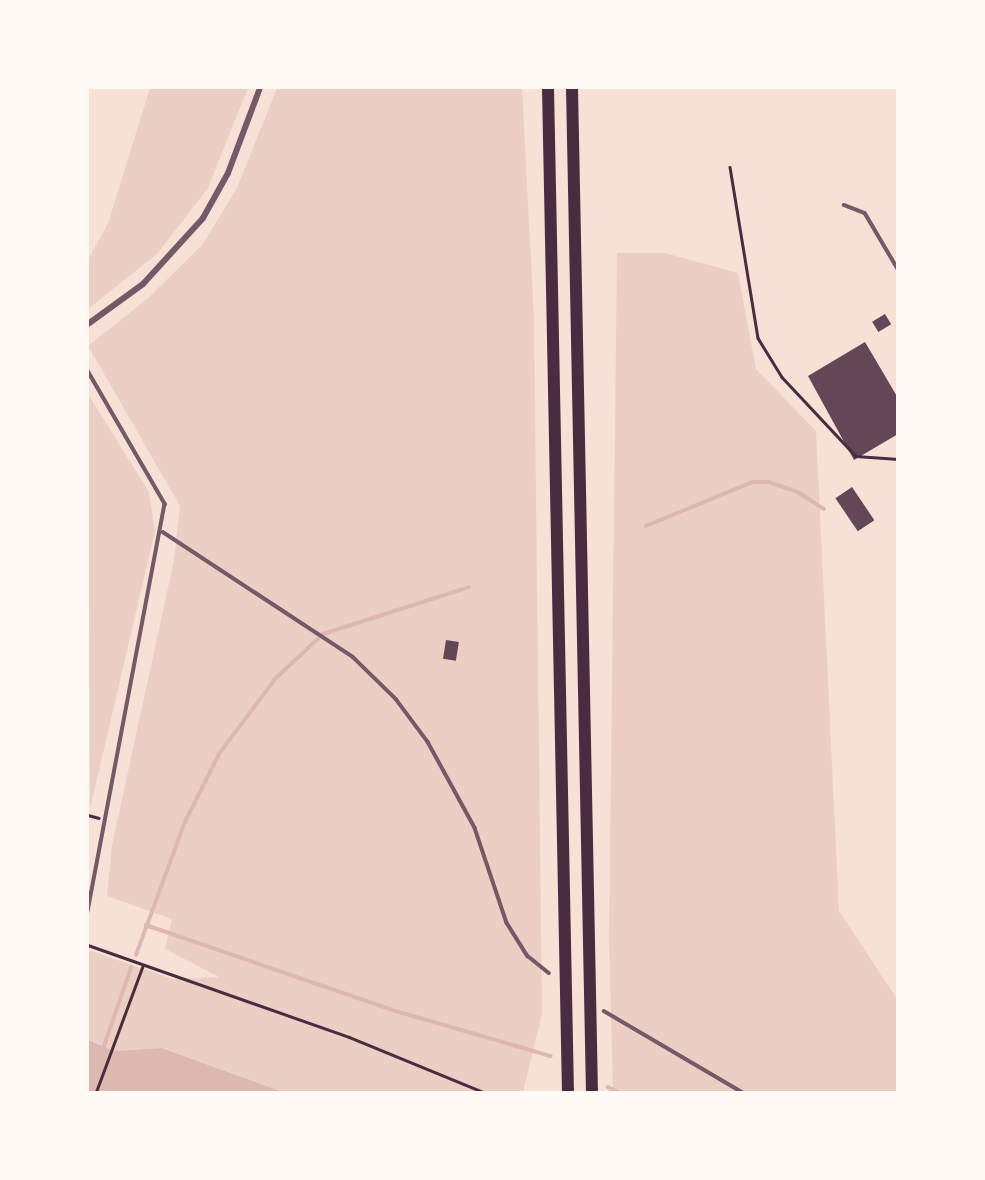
<!DOCTYPE html>
<html>
<head>
<meta charset="utf-8">
<style>
	body { margin:0 }
	#map { position:relative; width:985px; height:1180px; overflow:hidden; background:#f7e1d7; font-family:"Fira Sans",sans-serif }
	div>[style] { position:absolute }
	.green>* { inset:0; background:#ebcfc5 }
	.water>* { inset:0; background:#dcb8b0 }
	.stream>* { height:3.5px; margin:-1.75px; padding:0 1.75px; transform-origin:1.75px; border-radius:1.75px; background:#dcb8b0 }
	.building>* { inset:0; background:#644757; transform-origin:0 0 }
	.path>* { height:2.5px; margin:-1.25px; padding:0 1.25px; transform-origin:1.25px; border-radius:1.25px; background:#4a2c40 }
	.service>* { height:3.5px; margin:-1.75px; padding:0 1.75px; transform-origin:1.75px; border-radius:1.75px; background:#755966 }
	.minor>* { height:6px; margin:-3px; padding:0 3px; transform-origin:3px; border-radius:3px; background:#755966 }
	.motorway>* { height:12px; margin:-6px; padding:0 6px; transform-origin:6px; border-radius:6px; background:#4a2c40 }
	span { translate:-50% -50%; white-space:nowrap; text-align:center; line-height:1.15; -webkit-text-stroke:5px #fffaf5; paint-order:stroke }
	.frame { position:absolute; inset:0; border:89px solid #fffaf5; pointer-events:none }
</style>
</head>
<body>
<div id="map">
	<div class="green">
		<div style="clip-path:polygon(150px 88px,248px 88px,208px 188px,157px 254px,88px 309px,88px 260px,108px 223px)"></div>
		<div style="clip-path:polygon(277px 88px,522px 88px,534px 318px,542px 1014px,523px 1092px,283px 1092px,163px 1048px,114px 1051px,88px 1040px,88px 950px,173px 979px,219px 977px,165px 949px,172px 919px,107px 896px,112px 845px,174px 560px,180px 506px,88px 346px,147px 299px,202px 245px,236px 190px)"></div>
		<div style="clip-path:polygon(617px 253px,665px 253px,738px 273px,756px 369px,816px 431px,839px 911px,897px 999px,897px 1092px,613px 1092px,609px 939px)"></div>
		<div style="clip-path:polygon(88px 394px,149px 492px,155px 531px,90px 809px)"></div>
	</div>
	<div class="water">
		<div style="clip-path:polygon(88px 1040px,114px 1051px,162px 1048px,283px 1092px,88px 1092px)"></div>
	</div>
	<div class="stream">
		<div style="left:646px;top:526px;width:116px;rotate:-22.4deg"></div>
		<div style="left:753px;top:482px;width:16px"></div>
		<div style="left:769px;top:482px;width:31px;rotate:19deg"></div>
		<div style="left:798px;top:492px;width:31px;rotate:33deg"></div>
		<div style="left:323px;top:634px;width:153px;rotate:-17.8deg"></div>
		<div style="left:146px;top:925px;width:264px;rotate:19deg"></div>
		<div style="left:396px;top:1011px;width:161px;rotate:16.2deg"></div>
		<div style="left:136px;top:955px;width:142px;rotate:-69.8deg"></div>
		<div style="left:185px;top:822px;width:76px;rotate:-63.4deg"></div>
		<div style="left:219px;top:754px;width:95px;rotate:-53.1deg"></div>
		<div style="left:276px;top:678px;width:57px;rotate:-42.9deg"></div>
		<div style="left:102px;top:1052px;width:89px;rotate:-71deg"></div>
		<div style="left:608px;top:1087px;width:11px;rotate:27deg"></div>
	</div>
	<div class="building">
		<div style="left:885px;top:314px;width:12px;height:15px;rotate:59deg"></div>
		<div style="clip-path:polygon(865px 342px,898px 398px,898px 434px,854px 460px,808px 376px)"></div>
		<div style="left:852px;top:487px;width:40px;height:20px;rotate:56deg"></div>
		<div style="left:446px;top:640px;width:13px;height:19px;rotate:9deg"></div>
	</div>
	<div class="path">
		<div style="left:730px;top:167px;width:173px;rotate:80.7deg"></div>
		<div style="left:758px;top:338px;width:46px;rotate:58.4deg"></div>
		<div style="left:782px;top:377px;width:108px;rotate:46.9deg"></div>
		<div style="left:856px;top:456px;width:42px;rotate:4.1deg"></div>
		<div style="left:88px;top:815px;width:11px;rotate:15deg"></div>
		<div style="left:88px;top:945px;width:277px;rotate:19.4deg"></div>
		<div style="left:349px;top:1037px;width:145px;rotate:22.3deg"></div>
		<div style="left:96px;top:1092px;width:135px;rotate:-69.7deg"></div>
	</div>
	<div class="service">
		<div style="left:844px;top:205px;width:22px;rotate:21deg"></div>
		<div style="left:865px;top:213px;width:65px;rotate:59.5deg"></div>
		<div style="left:88px;top:371px;width:154px;rotate:59.9deg"></div>
		<div style="left:165px;top:504px;width:415px;rotate:100.7deg"></div>
		<div style="left:163px;top:532px;width:227px;rotate:33.3deg"></div>
		<div style="left:353px;top:657px;width:60px;rotate:44.3deg"></div>
		<div style="left:396px;top:699px;width:54px;rotate:53.3deg"></div>
		<div style="left:428px;top:742px;width:98px;rotate:61.3deg"></div>
		<div style="left:475px;top:828px;width:100px;rotate:71.4deg"></div>
		<div style="left:507px;top:923px;width:39px;rotate:58deg"></div>
		<div style="left:528px;top:956px;width:27px;rotate:39deg"></div>
		<div style="left:604px;top:1011px;width:160px;rotate:30.4deg"></div>
	</div>
	<div class="minor">
		<div style="left:88px;top:324px;width:68px;rotate:-36deg"></div>
		<div style="left:143px;top:284px;width:89px;rotate:-47.7deg"></div>
		<div style="left:203px;top:218px;width:51px;rotate:-60.9deg"></div>
		<div style="left:228px;top:173px;width:91px;rotate:-69.4deg"></div>
	</div>
	<div class="motorway">
		<div style="left:548px;top:88px;width:1004px;rotate:88.86deg"></div>
		<div style="left:572px;top:88px;width:1004px;rotate:88.86deg"></div>
	</div>
	<div class="frame"></div>
</div>
</body>
</html>
